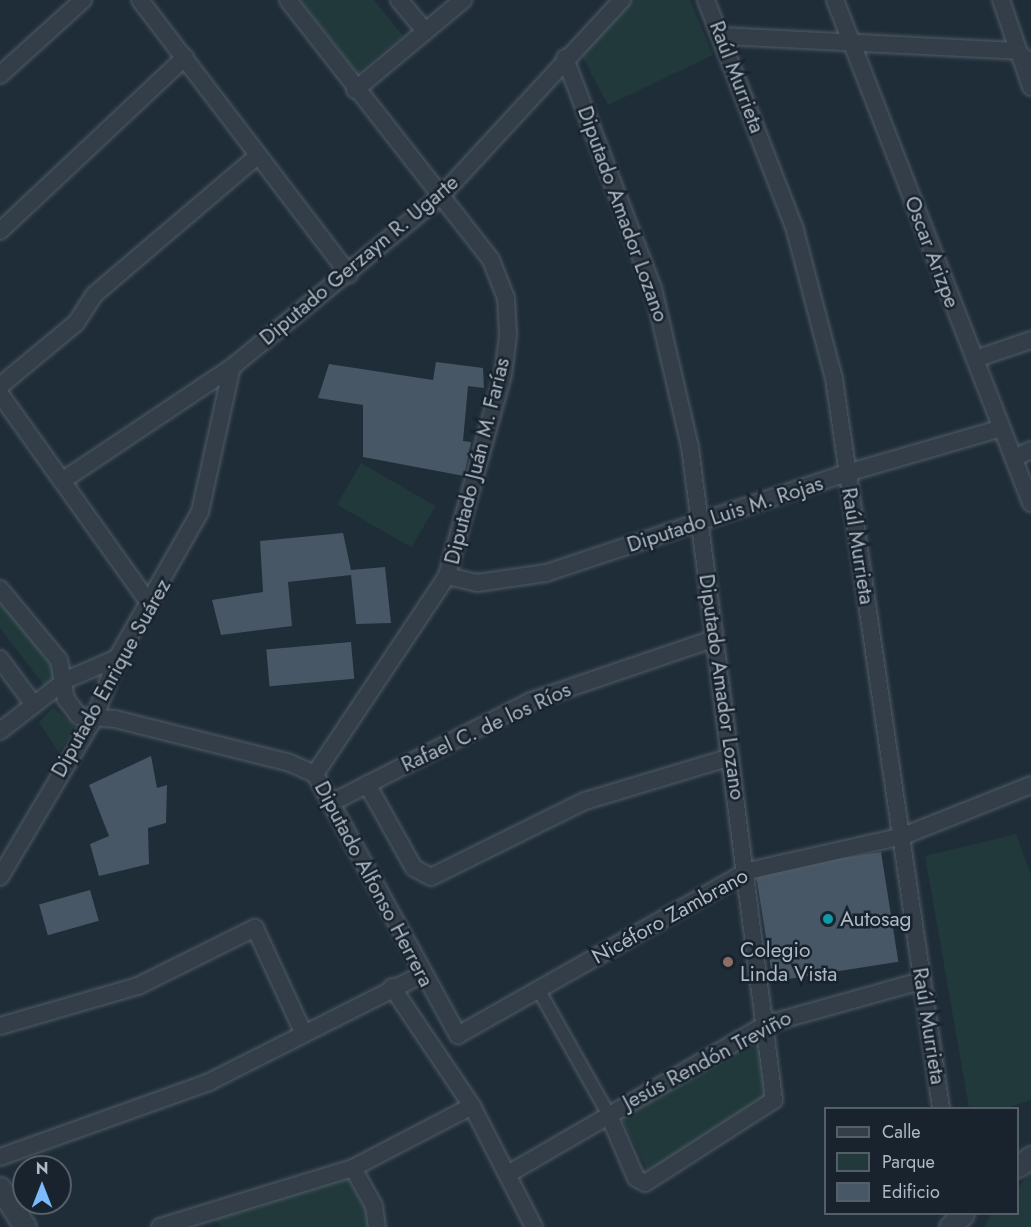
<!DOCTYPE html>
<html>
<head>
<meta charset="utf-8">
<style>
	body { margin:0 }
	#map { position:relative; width:1031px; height:1227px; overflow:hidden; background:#1f2d39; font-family:Jost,sans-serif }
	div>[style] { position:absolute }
	.green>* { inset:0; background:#21393a; transform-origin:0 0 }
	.building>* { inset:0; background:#475765; transform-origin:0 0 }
	.roads { filter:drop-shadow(0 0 2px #505c67) drop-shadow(0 0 2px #505c67) }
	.pedestrian>* { height:12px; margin:-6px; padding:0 6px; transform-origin:6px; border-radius:6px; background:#333e49 }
	.minor>* { height:16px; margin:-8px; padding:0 8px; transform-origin:8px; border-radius:8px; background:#333e49 }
	.tertiary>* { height:21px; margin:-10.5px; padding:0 10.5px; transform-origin:10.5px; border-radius:10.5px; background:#333e49 }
	.dots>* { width:16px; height:16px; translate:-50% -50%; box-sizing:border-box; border:3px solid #18232d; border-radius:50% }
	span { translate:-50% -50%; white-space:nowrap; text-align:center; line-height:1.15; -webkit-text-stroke:5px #18232d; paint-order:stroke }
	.street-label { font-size:21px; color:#adb9c6 }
	.poi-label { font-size:21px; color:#adb9c6 }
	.left { translate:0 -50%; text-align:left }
	.legend { position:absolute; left:824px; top:1107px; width:195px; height:108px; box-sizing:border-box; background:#18232d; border:2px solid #545f6a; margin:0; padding:8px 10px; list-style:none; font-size:18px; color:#adb9c6 }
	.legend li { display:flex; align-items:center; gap:12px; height:30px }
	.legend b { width:30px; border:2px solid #545f6a }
	.north { position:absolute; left:12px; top:1155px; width:60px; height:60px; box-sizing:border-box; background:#18232d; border:2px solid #545f6a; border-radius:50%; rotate:0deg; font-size:16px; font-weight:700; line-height:24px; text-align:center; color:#adb9c6 }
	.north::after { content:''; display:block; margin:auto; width:21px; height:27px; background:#7bbbfd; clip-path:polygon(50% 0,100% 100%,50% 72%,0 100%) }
</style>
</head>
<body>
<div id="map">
	<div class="green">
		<div style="clip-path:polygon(301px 0,374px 0,403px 36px,357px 73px)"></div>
		<div style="clip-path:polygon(625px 0,690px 0,713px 55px,608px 105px,581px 54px)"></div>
		<div style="left:361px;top:463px;width:86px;height:48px;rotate:30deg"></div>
		<div style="clip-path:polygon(0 597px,59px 677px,46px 688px,0 628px)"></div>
		<div style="clip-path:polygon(53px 707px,78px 729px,58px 752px,39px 722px)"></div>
		<div style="clip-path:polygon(1016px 834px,1031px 875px,1031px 1100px,1007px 1108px,969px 1108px,925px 856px)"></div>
		<div style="clip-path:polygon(759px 1032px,772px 1100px,648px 1171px,619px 1113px)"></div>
		<div style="clip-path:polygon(1031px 1173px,1031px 1227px,984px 1227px,991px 1214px,1018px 1214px,1018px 1187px)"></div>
		<div style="clip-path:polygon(347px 1177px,375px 1224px,370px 1227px,221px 1227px,212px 1214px)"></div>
	</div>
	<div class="building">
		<div style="clip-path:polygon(436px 362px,483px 368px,484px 388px,468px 386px,463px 441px,471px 442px,464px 476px,363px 457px,363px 405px,318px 398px,329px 364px,433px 380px)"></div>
		<div style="clip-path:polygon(343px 533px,351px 570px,385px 567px,391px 623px,356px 624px,351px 575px,288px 582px,292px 626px,221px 635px,212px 600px,263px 592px,260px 541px)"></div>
		<div style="left:351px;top:642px;width:37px;height:85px;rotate:85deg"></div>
		<div style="clip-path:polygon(151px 756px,157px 788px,167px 785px,166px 823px,148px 828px,149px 864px,99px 876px,90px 844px,109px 836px,89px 785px)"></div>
		<div style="left:881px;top:852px;width:111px;height:127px;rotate:81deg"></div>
		<div style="left:90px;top:890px;width:32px;height:53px;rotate:74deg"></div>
	</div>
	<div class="roads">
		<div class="pedestrian">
			<div style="left:538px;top:989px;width:142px;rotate:60.6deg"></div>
		</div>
		<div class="minor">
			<div style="left:140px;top:0;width:345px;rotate:52.7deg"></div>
			<div style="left:288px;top:0;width:330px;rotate:52deg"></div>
			<div style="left:491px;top:260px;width:41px;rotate:68.5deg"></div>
			<div style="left:506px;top:298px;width:37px;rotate:87deg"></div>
			<div style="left:508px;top:335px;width:40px;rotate:97.1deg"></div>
			<div style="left:503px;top:375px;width:209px;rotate:105.6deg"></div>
			<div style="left:447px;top:576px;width:238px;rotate:123.7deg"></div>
			<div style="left:399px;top:0;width:40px;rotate:50deg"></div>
			<div style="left:706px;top:0;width:247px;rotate:68.8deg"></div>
			<div style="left:795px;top:230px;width:154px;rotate:75.3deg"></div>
			<div style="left:834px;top:379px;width:737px;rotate:81.65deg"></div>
			<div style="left:835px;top:0;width:540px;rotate:68.71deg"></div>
			<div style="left:1001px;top:0;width:92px;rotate:71deg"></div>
			<div style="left:723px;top:36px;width:294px;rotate:2.9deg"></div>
			<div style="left:1017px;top:51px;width:18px;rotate:41deg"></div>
			<div style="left:565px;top:58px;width:246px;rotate:69.1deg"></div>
			<div style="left:653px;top:288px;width:163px;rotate:76.9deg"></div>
			<div style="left:690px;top:447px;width:658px;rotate:82.67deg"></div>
			<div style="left:774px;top:1100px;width:153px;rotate:147.2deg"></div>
			<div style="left:645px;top:1183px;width:10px;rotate:-151deg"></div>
			<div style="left:636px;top:1178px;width:71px;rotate:-113.3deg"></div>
			<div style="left:0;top:75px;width:112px;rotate:-42.1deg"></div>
			<div style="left:355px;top:90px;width:141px;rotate:-39.8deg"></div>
			<div style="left:0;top:231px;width:254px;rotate:-43.2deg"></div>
			<div style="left:975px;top:359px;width:59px;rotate:-18.7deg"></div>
			<div style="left:0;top:386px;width:99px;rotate:-39.7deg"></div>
			<div style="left:76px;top:323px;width:33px;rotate:-57deg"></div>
			<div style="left:94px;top:295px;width:213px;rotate:-40.4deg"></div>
			<div style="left:0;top:394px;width:258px;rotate:54.5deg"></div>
			<div style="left:1014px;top:458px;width:19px;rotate:-25deg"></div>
			<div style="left:62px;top:481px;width:205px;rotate:-33.8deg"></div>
			<div style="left:232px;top:367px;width:270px;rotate:-39.3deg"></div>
			<div style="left:441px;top:196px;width:267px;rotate:-47.3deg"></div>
			<div style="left:447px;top:576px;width:31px;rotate:13deg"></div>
			<div style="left:477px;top:583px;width:70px;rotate:-8.2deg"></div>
			<div style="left:546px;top:573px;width:317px;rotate:-18.4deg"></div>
			<div style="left:847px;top:473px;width:161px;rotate:-16.2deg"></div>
			<div style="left:0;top:589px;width:92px;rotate:50.3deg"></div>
			<div style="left:59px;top:660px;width:40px;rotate:80deg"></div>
			<div style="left:66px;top:699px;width:21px;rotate:53deg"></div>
			<div style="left:79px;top:716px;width:36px;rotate:5deg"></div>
			<div style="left:115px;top:719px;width:180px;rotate:14.1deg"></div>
			<div style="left:290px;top:763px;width:27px;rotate:24deg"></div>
			<div style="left:315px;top:774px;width:298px;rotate:61.3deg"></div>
			<div style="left:458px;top:1035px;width:333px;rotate:-29.5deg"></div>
			<div style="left:748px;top:871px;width:159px;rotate:-12.7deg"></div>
			<div style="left:903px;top:836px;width:138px;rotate:-21.7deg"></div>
			<div style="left:0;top:659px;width:57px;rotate:53.5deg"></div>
			<div style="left:0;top:731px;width:83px;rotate:-37.7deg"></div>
			<div style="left:66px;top:680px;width:56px;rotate:-23.3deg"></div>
			<div style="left:367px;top:784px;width:96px;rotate:60.8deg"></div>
			<div style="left:414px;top:868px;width:19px;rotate:28deg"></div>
			<div style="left:431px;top:877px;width:172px;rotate:-26.3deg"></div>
			<div style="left:585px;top:801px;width:152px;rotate:-16.8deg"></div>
			<div style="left:331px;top:803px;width:225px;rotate:-27deg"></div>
			<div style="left:531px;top:701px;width:192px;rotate:-18.8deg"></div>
			<div style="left:0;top:877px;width:184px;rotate:-59.3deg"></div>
			<div style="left:94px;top:719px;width:65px;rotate:-69.3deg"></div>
			<div style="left:117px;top:658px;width:168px;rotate:-60.4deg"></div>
			<div style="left:200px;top:512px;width:148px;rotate:-77.6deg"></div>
			<div style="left:392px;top:987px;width:143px;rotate:56.1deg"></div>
			<div style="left:472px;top:1106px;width:136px;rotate:62.9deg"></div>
			<div style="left:0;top:1026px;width:144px;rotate:-16.2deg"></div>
			<div style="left:138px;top:986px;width:131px;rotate:-26.4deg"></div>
			<div style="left:255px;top:928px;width:115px;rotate:65.2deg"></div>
			<div style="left:0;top:1157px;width:222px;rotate:-19.7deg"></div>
			<div style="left:209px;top:1082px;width:237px;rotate:-26.8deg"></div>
			<div style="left:353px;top:1168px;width:43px;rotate:61.1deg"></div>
			<div style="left:374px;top:1206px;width:21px;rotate:82deg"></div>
			<div style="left:508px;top:1174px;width:299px;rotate:-30.1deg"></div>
			<div style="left:767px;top:1024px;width:160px;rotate:-15.6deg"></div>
			<div style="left:160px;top:1227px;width:202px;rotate:-17deg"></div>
			<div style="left:353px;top:1168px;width:134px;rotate:-27.5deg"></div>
		</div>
		<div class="tertiary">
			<div style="left:1018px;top:1166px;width:16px;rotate:-35deg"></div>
			<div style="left:0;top:1188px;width:46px;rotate:57.3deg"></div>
			<div style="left:950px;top:1227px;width:18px;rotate:-45deg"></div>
		</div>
	</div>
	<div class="dots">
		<div style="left:828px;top:919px;background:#0f9aa8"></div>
		<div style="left:728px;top:962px;background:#8d6e63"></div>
	</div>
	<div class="street-label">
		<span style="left:737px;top:77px;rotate:69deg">Raúl Murrieta</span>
		<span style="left:623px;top:214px;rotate:70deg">Diputado Amador Lozano</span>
		<span style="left:932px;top:252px;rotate:69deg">Oscar Arizpe</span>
		<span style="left:359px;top:260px;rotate:-40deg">Diputado Gerzayn R. Ugarte</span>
		<span style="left:477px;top:461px;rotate:-76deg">Diputado Juán M. Farías</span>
		<span style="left:725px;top:514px;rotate:-18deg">Diputado Luis M. Rojas</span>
		<span style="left:858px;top:546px;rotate:81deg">Raúl Murrieta</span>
		<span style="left:111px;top:678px;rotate:-61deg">Diputado Enrique Suárez</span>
		<span style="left:722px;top:687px;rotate:82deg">Diputado Amador Lozano</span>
		<span style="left:486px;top:727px;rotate:-25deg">Rafael C. de los Ríos</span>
		<span style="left:374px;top:884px;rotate:62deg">Diputado Alfonso Herrera</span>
		<span style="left:670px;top:916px;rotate:-29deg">Nicéforo Zambrano</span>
		<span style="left:929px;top:1026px;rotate:81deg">Raúl Murrieta</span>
		<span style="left:707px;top:1060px;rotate:-28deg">Jesús Rendón Treviño</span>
	</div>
	<div class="poi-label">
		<span class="left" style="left:840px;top:919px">Autosag</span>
		<span class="left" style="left:740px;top:962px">Colegio<br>Linda Vista</span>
	</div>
	<ul class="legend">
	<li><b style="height:8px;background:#333e49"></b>Calle</li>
	<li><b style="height:16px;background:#21393a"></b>Parque</li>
	<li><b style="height:16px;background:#475765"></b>Edificio</li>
	</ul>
	<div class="north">N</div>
</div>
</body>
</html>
